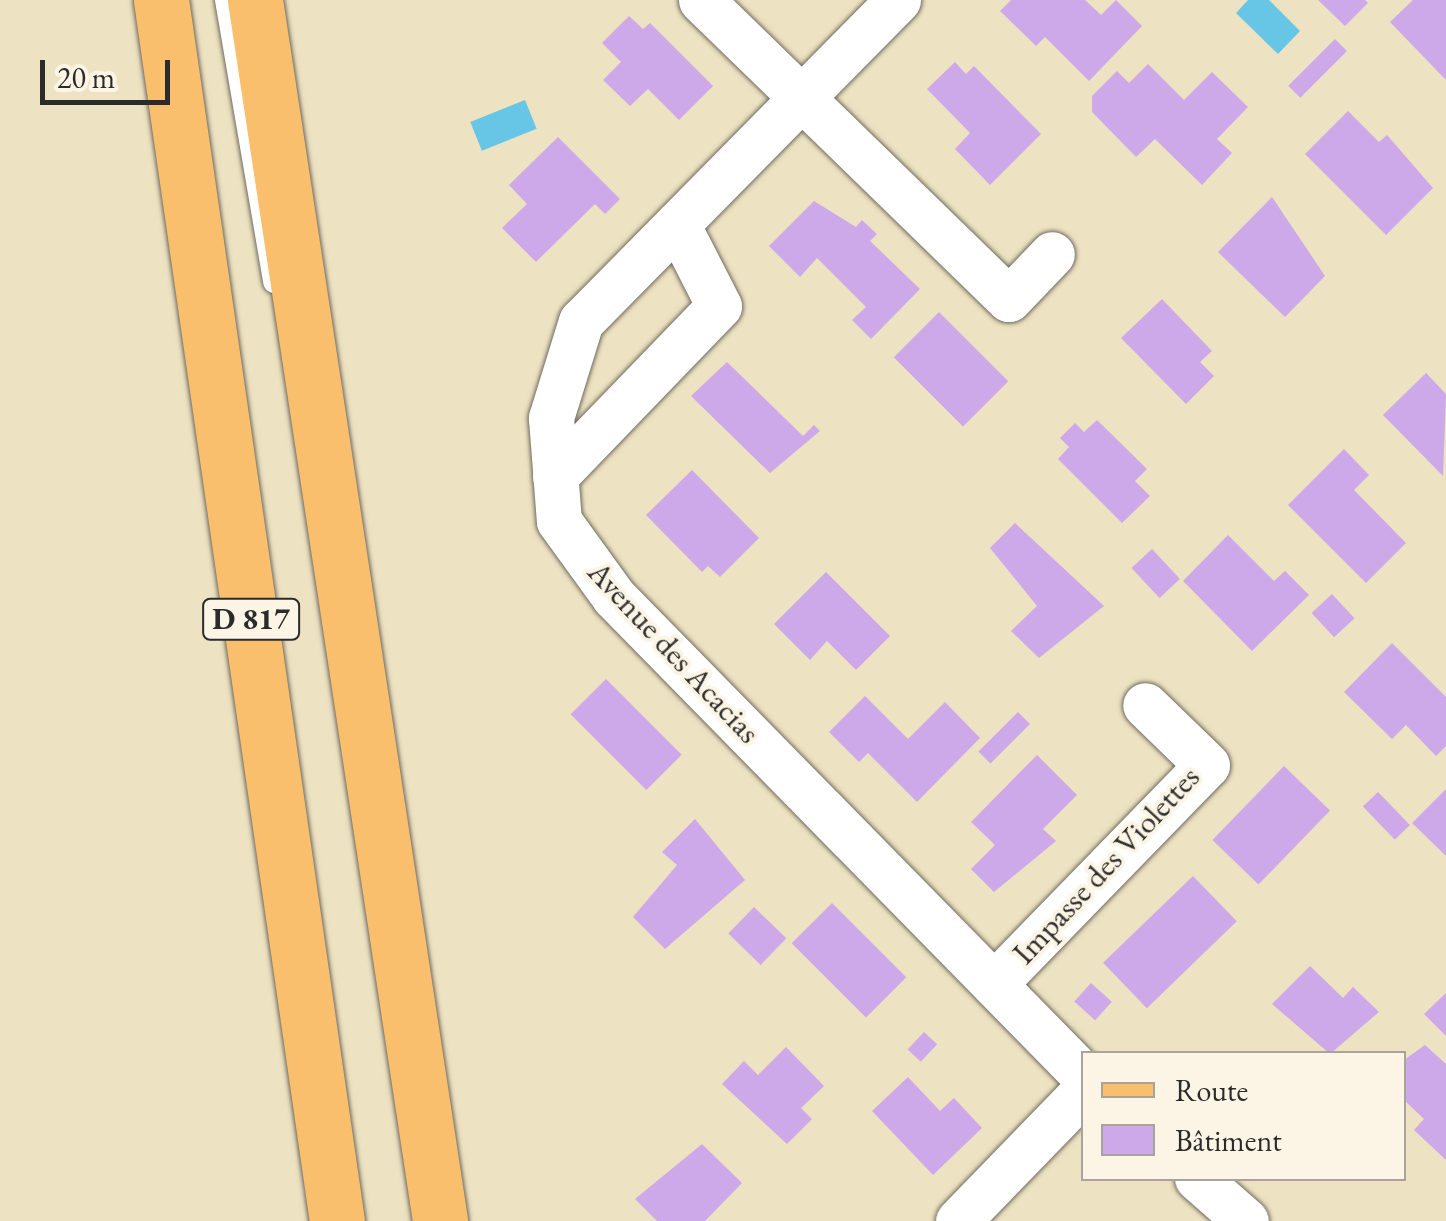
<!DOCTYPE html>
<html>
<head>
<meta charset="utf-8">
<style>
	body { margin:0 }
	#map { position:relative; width:1446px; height:1221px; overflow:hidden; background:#ede2c1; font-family:"EB Garamond",serif }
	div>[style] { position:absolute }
	.water>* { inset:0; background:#67c6e5; transform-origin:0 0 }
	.building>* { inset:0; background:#cea9e9; transform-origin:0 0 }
	.roads { filter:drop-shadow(0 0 2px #6f6b60) drop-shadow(0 0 2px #6f6b60) }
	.service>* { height:22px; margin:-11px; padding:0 11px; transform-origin:11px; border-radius:11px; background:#fff }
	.minor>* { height:45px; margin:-22.5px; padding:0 22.5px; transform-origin:22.5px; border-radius:22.5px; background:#fff }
	.primary>* { height:55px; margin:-27.5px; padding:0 27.5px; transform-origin:27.5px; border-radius:27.5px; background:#f9bf6d }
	span { translate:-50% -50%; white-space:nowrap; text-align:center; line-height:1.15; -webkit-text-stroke:8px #fcf5e5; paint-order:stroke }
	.shield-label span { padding:2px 8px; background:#fcf5e5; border:2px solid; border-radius:8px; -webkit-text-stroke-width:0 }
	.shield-label { font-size:30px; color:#2b2b2b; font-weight:700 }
	.street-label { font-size:32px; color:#2b2b2b }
	.legend { position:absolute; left:1081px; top:1051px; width:325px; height:130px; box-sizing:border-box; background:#fcf5e5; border:2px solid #a8a49b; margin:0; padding:12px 18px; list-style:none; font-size:30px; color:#2b2b2b }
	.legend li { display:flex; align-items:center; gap:20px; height:50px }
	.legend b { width:50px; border:2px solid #a8a49b }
	.scale { position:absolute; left:40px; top:60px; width:130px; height:45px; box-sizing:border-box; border:5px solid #2b2b2b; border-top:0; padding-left:12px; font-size:30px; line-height:35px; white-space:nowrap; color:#2b2b2b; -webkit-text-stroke:8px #fcf5e5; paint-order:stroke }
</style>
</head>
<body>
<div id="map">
	<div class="water">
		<div style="clip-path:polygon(1248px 0,1269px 0,1300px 31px,1278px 54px,1236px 13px)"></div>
		<div style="left:525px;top:100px;width:31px;height:59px;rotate:68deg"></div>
	</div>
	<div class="building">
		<div style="clip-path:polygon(1011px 0,1085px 0,1101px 15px,1116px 0,1142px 26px,1089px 81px,1045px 37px,1036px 46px,1000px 11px)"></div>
		<div style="clip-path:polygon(1318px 0,1365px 0,1368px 3px,1345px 26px)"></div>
		<div style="clip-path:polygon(1413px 0,1446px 0,1446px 80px,1390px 22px)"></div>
		<div style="clip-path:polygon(629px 16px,643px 29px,650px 23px,713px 86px,679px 120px,648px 89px,630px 106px,603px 80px,621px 62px,602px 43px)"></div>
		<div style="left:1335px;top:39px;width:17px;height:66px;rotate:45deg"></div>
		<div style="clip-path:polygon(955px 62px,966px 74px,974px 66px,1041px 134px,990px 185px,955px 149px,970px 133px,927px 89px)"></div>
		<div style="clip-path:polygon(1148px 64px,1184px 100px,1212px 72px,1248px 107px,1217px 139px,1232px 153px,1202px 185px,1155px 139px,1136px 157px,1092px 112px,1092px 96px,1117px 71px,1129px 83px)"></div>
		<div style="clip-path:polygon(1348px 111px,1379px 142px,1387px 135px,1433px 188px,1386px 235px,1305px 154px)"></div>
		<div style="clip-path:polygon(558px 137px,620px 199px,605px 214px,595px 204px,536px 262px,502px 228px,527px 204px,509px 185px)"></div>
		<div style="clip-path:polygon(1272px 197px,1325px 276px,1285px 317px,1218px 252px)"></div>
		<div style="clip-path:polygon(814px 201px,856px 227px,862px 220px,877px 234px,870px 241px,920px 289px,871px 339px,852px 320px,866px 307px,817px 258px,800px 277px,769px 246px)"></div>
		<div style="clip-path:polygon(1162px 299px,1212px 351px,1200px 362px,1214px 376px,1186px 404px,1121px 338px)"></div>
		<div style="left:939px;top:312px;width:98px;height:64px;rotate:45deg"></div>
		<div style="clip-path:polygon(727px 362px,803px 436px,814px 425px,820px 431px,770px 473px,691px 396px)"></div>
		<div style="clip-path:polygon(1426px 373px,1446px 394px,1443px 476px,1383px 415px)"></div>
		<div style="clip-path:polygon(1097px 420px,1147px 469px,1135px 481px,1150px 496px,1122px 523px,1058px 459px,1069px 447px,1060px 438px,1075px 423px,1084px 432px)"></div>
		<div style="clip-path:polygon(1344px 449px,1369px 475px,1354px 490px,1406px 543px,1366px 583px,1288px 505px)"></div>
		<div style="clip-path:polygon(692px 470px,759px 538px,720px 577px,708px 566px,702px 572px,646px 515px)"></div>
		<div style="clip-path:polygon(1015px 523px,1104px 606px,1039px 658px,1011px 631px,1037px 606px,990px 548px)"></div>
		<div style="clip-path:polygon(1228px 535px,1274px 581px,1285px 571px,1309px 595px,1252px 651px,1183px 581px)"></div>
		<div style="left:1152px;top:549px;width:41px;height:28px;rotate:47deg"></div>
		<div style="clip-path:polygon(826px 572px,890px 636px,856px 670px,827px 641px,810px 660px,774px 624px)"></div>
		<div style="left:1332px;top:594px;width:33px;height:28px;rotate:47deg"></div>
		<div style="clip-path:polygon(1392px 643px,1446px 697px,1446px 746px,1436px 756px,1406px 725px,1392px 739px,1344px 692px)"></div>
		<div style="left:606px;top:679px;width:107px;height:50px;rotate:45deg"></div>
		<div style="clip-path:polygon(865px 696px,908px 739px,945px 702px,980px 738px,917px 802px,868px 753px,859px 762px,829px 732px)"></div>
		<div style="left:1018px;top:712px;width:17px;height:56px;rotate:45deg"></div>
		<div style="clip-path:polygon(1037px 755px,1077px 795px,1043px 829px,1056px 841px,994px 892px,971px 869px,995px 845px,971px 822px)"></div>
		<div style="left:1284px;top:766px;width:64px;height:103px;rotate:44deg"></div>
		<div style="clip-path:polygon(1446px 789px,1446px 856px,1412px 823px)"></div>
		<div style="left:1378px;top:792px;width:46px;height:21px;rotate:46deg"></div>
		<div style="clip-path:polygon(695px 819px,745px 880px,665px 949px,633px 917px,677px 865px,662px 852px)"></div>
		<div style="left:1193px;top:876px;width:63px;height:125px;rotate:46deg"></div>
		<div style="left:832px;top:903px;width:105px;height:57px;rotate:45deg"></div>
		<div style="left:754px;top:907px;width:45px;height:37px;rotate:44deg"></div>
		<div style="clip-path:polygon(1310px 966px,1343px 998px,1353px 987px,1379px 1012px,1330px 1054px,1272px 1004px)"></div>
		<div style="left:1091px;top:983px;width:28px;height:25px;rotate:42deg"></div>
		<div style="clip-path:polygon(1446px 993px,1446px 1036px,1424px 1014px)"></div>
		<div style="left:924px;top:1032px;width:18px;height:24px;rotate:43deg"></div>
		<div style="clip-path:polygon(1425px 1045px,1446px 1064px,1446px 1160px,1414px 1130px,1424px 1119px,1404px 1100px,1404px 1060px)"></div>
		<div style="clip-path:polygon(786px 1047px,824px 1086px,801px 1108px,812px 1119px,787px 1144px,722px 1084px,744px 1061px,758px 1075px)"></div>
		<div style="clip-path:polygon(908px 1077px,940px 1111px,954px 1098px,982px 1128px,933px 1175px,872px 1111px)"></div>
		<div style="clip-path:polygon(702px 1144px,742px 1183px,705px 1221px,657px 1221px,635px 1199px)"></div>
	</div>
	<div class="roads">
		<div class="service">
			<div style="left:226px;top:0;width:286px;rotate:80.3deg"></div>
		</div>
		<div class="minor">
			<div style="left:701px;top:0;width:429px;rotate:44.2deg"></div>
			<div style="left:1009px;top:299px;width:62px;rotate:-46.3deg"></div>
			<div style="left:898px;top:0;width:451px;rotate:134.6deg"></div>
			<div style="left:581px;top:321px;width:102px;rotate:107.2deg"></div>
			<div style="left:551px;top:418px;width:103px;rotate:85.6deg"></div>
			<div style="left:559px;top:521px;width:94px;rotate:54.1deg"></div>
			<div style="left:614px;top:597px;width:671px;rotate:45.54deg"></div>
			<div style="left:555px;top:476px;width:236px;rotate:-46deg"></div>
			<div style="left:719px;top:306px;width:92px;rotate:-117.1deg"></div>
			<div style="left:994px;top:984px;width:305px;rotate:-45.8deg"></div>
			<div style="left:1207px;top:765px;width:86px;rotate:-135.9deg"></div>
			<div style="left:1197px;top:1178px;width:65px;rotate:41.3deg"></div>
			<div style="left:958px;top:1221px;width:181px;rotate:-45.9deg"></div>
		</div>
		<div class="primary">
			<div style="left:161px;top:0;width:1234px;rotate:81.8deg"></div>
			<div style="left:255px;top:0;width:1235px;rotate:81.38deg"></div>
		</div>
	</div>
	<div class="shield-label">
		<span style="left:251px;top:619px">D 817</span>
	</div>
	<div class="street-label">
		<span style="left:674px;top:652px;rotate:47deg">Avenue des Acacias</span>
		<span style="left:1106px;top:865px;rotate:-47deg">Impasse des Violettes</span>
	</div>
	<ul class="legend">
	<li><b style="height:12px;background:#f9bf6d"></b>Route</li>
	<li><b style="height:28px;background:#cea9e9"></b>Bâtiment</li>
	</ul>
	<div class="scale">20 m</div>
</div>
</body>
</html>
